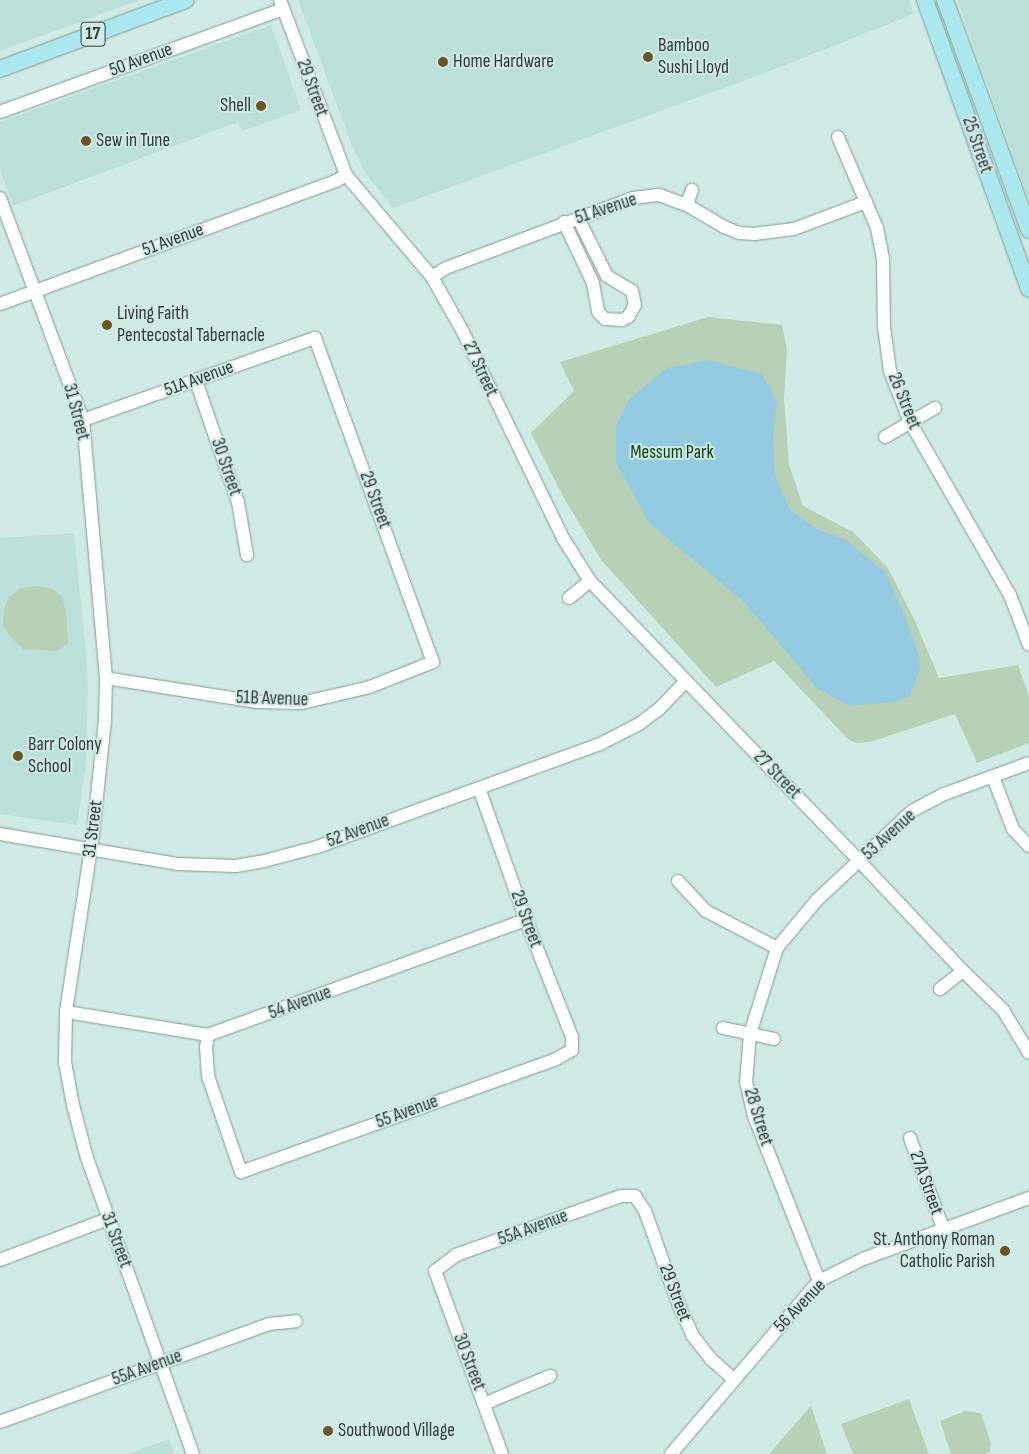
<!DOCTYPE html>
<html>
<head>
<meta charset="utf-8">
<style>
	body { margin:0 }
	#map { position:relative; width:1029px; height:1454px; overflow:hidden; background:#d0ebe6; font-family:"Sofia Sans Condensed",sans-serif }
	div>[style] { position:absolute }
	.built>* { inset:0; background:#bbdfd9 }
	.green>* { inset:0; background:#b7d1b6 }
	.water>* { inset:0; background:#94cbe3 }
	.roads { filter:drop-shadow(0 0 1px #829b97) drop-shadow(0 0 1px #829b97) }
	.minor>* { height:12px; margin:-6px; padding:0 6px; transform-origin:6px; border-radius:6px; background:#fff }
	.major>* { height:16px; margin:-8px; padding:0 8px; transform-origin:8px; border-radius:8px; background:#aae7ee }
	.dots>* { width:14px; height:14px; translate:-50% -50%; box-sizing:border-box; border:2px solid #d0ebe6; border-radius:50% }
	span { translate:-50% -50%; white-space:nowrap; text-align:center; line-height:1.15; -webkit-text-stroke:4px #d0ebe6; paint-order:stroke }
	.shield-label span { padding:1px 4px; background:#d0ebe6; border:1px solid; border-radius:4px; -webkit-text-stroke-width:0 }
	.shield-label { font-size:18px; color:#323c3b; font-weight:700 }
	.poi-label { font-size:19px; color:#323c3b }
	.left { translate:0 -50%; text-align:left }
	.right { translate:-100% -50%; text-align:right }
	.street-label { font-size:19px; color:#323c3b }
	.park-label { font-size:19px; color:#0b4110 }
</style>
</head>
<body>
<div id="map">
	<div class="built">
		<div style="clip-path:polygon(0 0,140px 0,0 51px)"></div>
		<div style="clip-path:polygon(298px 0,909px 0,914px 14px,762px 74px,393px 208px,365px 173px,353px 148px)"></div>
		<div style="clip-path:polygon(957px 0,1029px 0,1029px 200px)"></div>
		<div style="clip-path:polygon(271px 25px,301px 110px,242px 131px,238px 122px,13px 206px,0 170px,0 122px)"></div>
		<div style="clip-path:polygon(74px 533px,87px 662px,88px 689px,86px 763px,77px 825px,0 814px,0 538px)"></div>
		<div style="clip-path:polygon(169px 1439px,174px 1454px,128px 1454px)"></div>
	</div>
	<div class="green">
		<div style="clip-path:polygon(708px 317px,782px 325px,787px 349px,784px 399px,789px 464px,803px 506px,853px 532px,888px 568px,915px 621px,939px 678px,1018px 665px,1029px 696px,1029px 743px,977px 763px,955px 714px,870px 742px,855px 743px,848px 739px,774px 661px,716px 687px,602px 561px,565px 500px,531px 433px,574px 391px,560px 362px)"></div>
		<div style="clip-path:polygon(37px 586px,53px 589px,62px 597px,66px 610px,68px 643px,57px 651px,23px 649px,11px 637px,3px 625px,4px 610px,9px 597px,21px 588px)"></div>
		<div style="clip-path:polygon(909px 1399px,929px 1454px,853px 1454px,841px 1424px)"></div>
		<div style="clip-path:polygon(811px 1406px,827px 1454px,769px 1454px)"></div>
		<div style="clip-path:polygon(965px 1411px,981px 1413px,991px 1443px,990px 1452px,984px 1454px,951px 1454px,940px 1421px)"></div>
	</div>
	<div class="water">
		<div style="clip-path:polygon(709px 360px,762px 374px,777px 401px,773px 437px,775px 475px,789px 508px,815px 528px,846px 540px,885px 572px,902px 609px,918px 652px,920px 671px,910px 695px,895px 702px,850px 706px,817px 688px,742px 600px,650px 524px,616px 463px,616px 425px,630px 398px,667px 368px)"></div>
	</div>
	<div class="roads">
		<div class="minor">
			<div style="left:280px;top:0;width:187px;rotate:69.3deg"></div>
			<div style="left:346px;top:175px;width:133px;rotate:49.9deg"></div>
			<div style="left:432px;top:277px;width:61px;rotate:60.5deg"></div>
			<div style="left:462px;top:330px;width:231px;rotate:64.1deg"></div>
			<div style="left:563px;top:538px;width:51px;rotate:57.9deg"></div>
			<div style="left:590px;top:581px;width:372px;rotate:46.1deg"></div>
			<div style="left:848px;top:849px;width:168px;rotate:46.7deg"></div>
			<div style="left:963px;top:971px;width:56px;rotate:44.3deg"></div>
			<div style="left:1003px;top:1010px;width:50px;rotate:58.8deg"></div>
			<div style="left:0;top:112px;width:301px;rotate:-20deg"></div>
			<div style="left:838px;top:137px;width:99px;rotate:66.8deg"></div>
			<div style="left:877px;top:228px;width:32px;rotate:79deg"></div>
			<div style="left:883px;top:259px;width:68px;rotate:89.2deg"></div>
			<div style="left:884px;top:327px;width:44px;rotate:82.2deg"></div>
			<div style="left:890px;top:371px;width:55px;rotate:68.6deg"></div>
			<div style="left:910px;top:422px;width:200px;rotate:60deg"></div>
			<div style="left:1010px;top:595px;width:53px;rotate:69.2deg"></div>
			<div style="left:0;top:198px;width:237px;rotate:69.5deg"></div>
			<div style="left:83px;top:420px;width:259px;rotate:84.9deg"></div>
			<div style="left:106px;top:678px;width:42px;rotate:91.4deg"></div>
			<div style="left:105px;top:720px;width:116px;rotate:96deg"></div>
			<div style="left:93px;top:835px;width:179px;rotate:98.7deg"></div>
			<div style="left:66px;top:1012px;width:50px;rotate:91.1deg"></div>
			<div style="left:65px;top:1062px;width:44px;rotate:79.5deg"></div>
			<div style="left:73px;top:1105px;width:55px;rotate:75.2deg"></div>
			<div style="left:87px;top:1158px;width:314px;rotate:70.3deg"></div>
			<div style="left:687px;top:205px;width:16px;rotate:-72deg"></div>
			<div style="left:564px;top:222px;width:68px;rotate:64.6deg"></div>
			<div style="left:593px;top:283px;width:29px;rotate:80deg"></div>
			<div style="left:598px;top:312px;width:10px;rotate:45deg"></div>
			<div style="left:605px;top:319px;width:17px;rotate:3deg"></div>
			<div style="left:622px;top:320px;width:7px;rotate:-27deg"></div>
			<div style="left:628px;top:317px;width:14px;rotate:-60deg"></div>
			<div style="left:635px;top:305px;width:14px;rotate:-102deg"></div>
			<div style="left:632px;top:291px;width:29px;rotate:-149deg"></div>
			<div style="left:607px;top:276px;width:65px;rotate:-116.6deg"></div>
			<div style="left:432px;top:277px;width:17px;rotate:-33deg"></div>
			<div style="left:446px;top:268px;width:200px;rotate:-20.5deg"></div>
			<div style="left:633px;top:198px;width:26px;rotate:-7deg"></div>
			<div style="left:659px;top:195px;width:30px;rotate:20deg"></div>
			<div style="left:687px;top:205px;width:43px;rotate:30.7deg"></div>
			<div style="left:724px;top:227px;width:17px;rotate:21deg"></div>
			<div style="left:740px;top:233px;width:14px;rotate:4deg"></div>
			<div style="left:754px;top:234px;width:40px;rotate:-7.1deg"></div>
			<div style="left:794px;top:229px;width:77px;rotate:-20.6deg"></div>
			<div style="left:0;top:304px;width:358px;rotate:-20.1deg"></div>
			<div style="left:336px;top:181px;width:12px;rotate:-31deg"></div>
			<div style="left:196px;top:381px;width:128px;rotate:70.9deg"></div>
			<div style="left:238px;top:502px;width:54px;rotate:80.4deg"></div>
			<div style="left:83px;top:420px;width:246px;rotate:-19.5deg"></div>
			<div style="left:315px;top:338px;width:345px;rotate:70deg"></div>
			<div style="left:433px;top:662px;width:68px;rotate:158.4deg"></div>
			<div style="left:370px;top:687px;width:71px;rotate:166.9deg"></div>
			<div style="left:301px;top:703px;width:44px;rotate:-178.7deg"></div>
			<div style="left:257px;top:702px;width:153px;rotate:-171deg"></div>
			<div style="left:885px;top:437px;width:58px;rotate:-30.1deg"></div>
			<div style="left:569px;top:598px;width:27px;rotate:-39deg"></div>
			<div style="left:993px;top:777px;width:56px;rotate:69deg"></div>
			<div style="left:1013px;top:829px;width:23px;rotate:47deg"></div>
			<div style="left:0;top:834px;width:181px;rotate:9.6deg"></div>
			<div style="left:178px;top:864px;width:58px;rotate:2deg"></div>
			<div style="left:236px;top:866px;width:28px;rotate:-10deg"></div>
			<div style="left:264px;top:861px;width:55px;rotate:-14.8deg"></div>
			<div style="left:317px;top:847px;width:303px;rotate:-20deg"></div>
			<div style="left:602px;top:743px;width:42px;rotate:-27.2deg"></div>
			<div style="left:639px;top:724px;width:26px;rotate:-37deg"></div>
			<div style="left:660px;top:708px;width:37px;rotate:-46deg"></div>
			<div style="left:678px;top:881px;width:41px;rotate:47deg"></div>
			<div style="left:706px;top:911px;width:80px;rotate:27.5deg"></div>
			<div style="left:940px;top:989px;width:29px;rotate:-38deg"></div>
			<div style="left:66px;top:1012px;width:144px;rotate:9.2deg"></div>
			<div style="left:208px;top:1035px;width:338px;rotate:-19.9deg"></div>
			<div style="left:723px;top:1028px;width:52px;rotate:12.2deg"></div>
			<div style="left:208px;top:1035px;width:12px;rotate:99deg"></div>
			<div style="left:206px;top:1047px;width:29px;rotate:86deg"></div>
			<div style="left:208px;top:1076px;width:102px;rotate:71deg"></div>
			<div style="left:241px;top:1172px;width:335px;rotate:-19.7deg"></div>
			<div style="left:556px;top:1059px;width:18px;rotate:-29deg"></div>
			<div style="left:572px;top:1050px;width:13px;rotate:-90deg"></div>
			<div style="left:572px;top:1037px;width:126px;rotate:-111.5deg"></div>
			<div style="left:526px;top:920px;width:140px;rotate:-109.6deg"></div>
			<div style="left:910px;top:1138px;width:96px;rotate:69.9deg"></div>
			<div style="left:0;top:1260px;width:116px;rotate:-20.8deg"></div>
			<div style="left:819px;top:1281px;width:177px;rotate:-111.5deg"></div>
			<div style="left:754px;top:1116px;width:35px;rotate:-103deg"></div>
			<div style="left:746px;top:1082px;width:48px;rotate:-85.2deg"></div>
			<div style="left:750px;top:1034px;width:90px;rotate:-72.6deg"></div>
			<div style="left:777px;top:948px;width:62px;rotate:-50.2deg"></div>
			<div style="left:817px;top:900px;width:130px;rotate:-43.1deg"></div>
			<div style="left:912px;top:811px;width:36px;rotate:-28deg"></div>
			<div style="left:944px;top:794px;width:90px;rotate:-20deg"></div>
			<div style="left:484px;top:1404px;width:72px;rotate:-23deg"></div>
			<div style="left:0;top:1422px;width:286px;rotate:-20deg"></div>
			<div style="left:269px;top:1324px;width:27px;rotate:-6deg"></div>
			<div style="left:502px;top:1454px;width:195px;rotate:-110.1deg"></div>
			<div style="left:435px;top:1271px;width:26px;rotate:-37deg"></div>
			<div style="left:456px;top:1255px;width:175px;rotate:-19.7deg"></div>
			<div style="left:621px;top:1196px;width:14px"></div>
			<div style="left:635px;top:1196px;width:18px;rotate:56deg"></div>
			<div style="left:645px;top:1211px;width:101px;rotate:70.3deg"></div>
			<div style="left:679px;top:1306px;width:33px;rotate:65deg"></div>
			<div style="left:693px;top:1336px;width:29px;rotate:52deg"></div>
			<div style="left:711px;top:1359px;width:30px;rotate:42deg"></div>
			<div style="left:671px;top:1454px;width:228px;rotate:-49.5deg"></div>
			<div style="left:819px;top:1281px;width:49px;rotate:-26.6deg"></div>
			<div style="left:863px;top:1259px;width:177px;rotate:-20.2deg"></div>
		</div>
		<div class="major">
			<div style="left:925px;top:0;width:307px;rotate:70.2deg"></div>
			<div style="left:945px;top:0;width:245px;rotate:69.9deg"></div>
			<div style="left:0;top:69px;width:198px;rotate:-20.4deg"></div>
		</div>
	</div>
	<div class="dots">
		<div style="left:648px;top:57px;background:#6d5526"></div>
		<div style="left:443px;top:62px;background:#6d5526"></div>
		<div style="left:261px;top:106px;background:#6d5526"></div>
		<div style="left:86px;top:141px;background:#6d5526"></div>
		<div style="left:107px;top:325px;background:#6d5526"></div>
		<div style="left:18px;top:756px;background:#6d5526"></div>
		<div style="left:1005px;top:1251px;background:#6d5526"></div>
		<div style="left:328px;top:1431px;background:#6d5526"></div>
	</div>
	<div class="shield-label">
		<span style="left:93px;top:34px">17</span>
	</div>
	<div class="poi-label">
		<span class="left" style="left:658px;top:57px">Bamboo<br>Sushi Lloyd</span>
		<span class="left" style="left:453px;top:62px">Home Hardware</span>
		<span class="right" style="left:251px;top:106px">Shell</span>
		<span class="left" style="left:96px;top:141px">Sew in Tune</span>
		<span class="left" style="left:117px;top:325px">Living Faith<br>Pentecostal Tabernacle</span>
		<span class="left" style="left:28px;top:756px">Barr Colony<br>School</span>
		<span class="right" style="left:995px;top:1251px">St. Anthony Roman<br>Catholic Parish</span>
		<span class="left" style="left:338px;top:1431px">Southwood Village</span>
	</div>
	<div class="street-label">
		<span style="left:141px;top:60px;rotate:-20deg">50 Avenue</span>
		<span style="left:312px;top:88px;rotate:70deg">29 Street</span>
		<span style="left:977px;top:145px;rotate:71deg">25 Street</span>
		<span style="left:606px;top:209px;rotate:-18deg">51 Avenue</span>
		<span style="left:173px;top:240px;rotate:-20deg">51 Avenue</span>
		<span style="left:480px;top:369px;rotate:65deg">27 Street</span>
		<span style="left:199px;top:379px;rotate:-20deg">51A Avenue</span>
		<span style="left:904px;top:401px;rotate:68deg">26 Street</span>
		<span style="left:76px;top:412px;rotate:75deg">31 Street</span>
		<span style="left:226px;top:467px;rotate:71deg">30 Street</span>
		<span style="left:375px;top:500px;rotate:70deg">29 Street</span>
		<span style="left:272px;top:699px;rotate:2deg">51B Avenue</span>
		<span style="left:777px;top:775px;rotate:46deg">27 Street</span>
		<span style="left:93px;top:829px;rotate:-83deg">31 Street</span>
		<span style="left:358px;top:831px;rotate:-20deg">52 Avenue</span>
		<span style="left:889px;top:835px;rotate:-42deg">53 Avenue</span>
		<span style="left:526px;top:919px;rotate:70deg">29 Street</span>
		<span style="left:300px;top:1003px;rotate:-20deg">54 Avenue</span>
		<span style="left:407px;top:1112px;rotate:-20deg">55 Avenue</span>
		<span style="left:758px;top:1117px;rotate:73deg">28 Street</span>
		<span style="left:926px;top:1183px;rotate:70deg">27A Street</span>
		<span style="left:533px;top:1228px;rotate:-20deg">55A Avenue</span>
		<span style="left:116px;top:1240px;rotate:70deg">31 Street</span>
		<span style="left:675px;top:1293px;rotate:69deg">29 Street</span>
		<span style="left:800px;top:1306px;rotate:-46deg">56 Avenue</span>
		<span style="left:469px;top:1362px;rotate:69deg">30 Street</span>
		<span style="left:147px;top:1368px;rotate:-20deg">55A Avenue</span>
	</div>
	<div class="park-label">
		<span style="left:672px;top:453px">Messum Park</span>
	</div>
</div>
</body>
</html>
